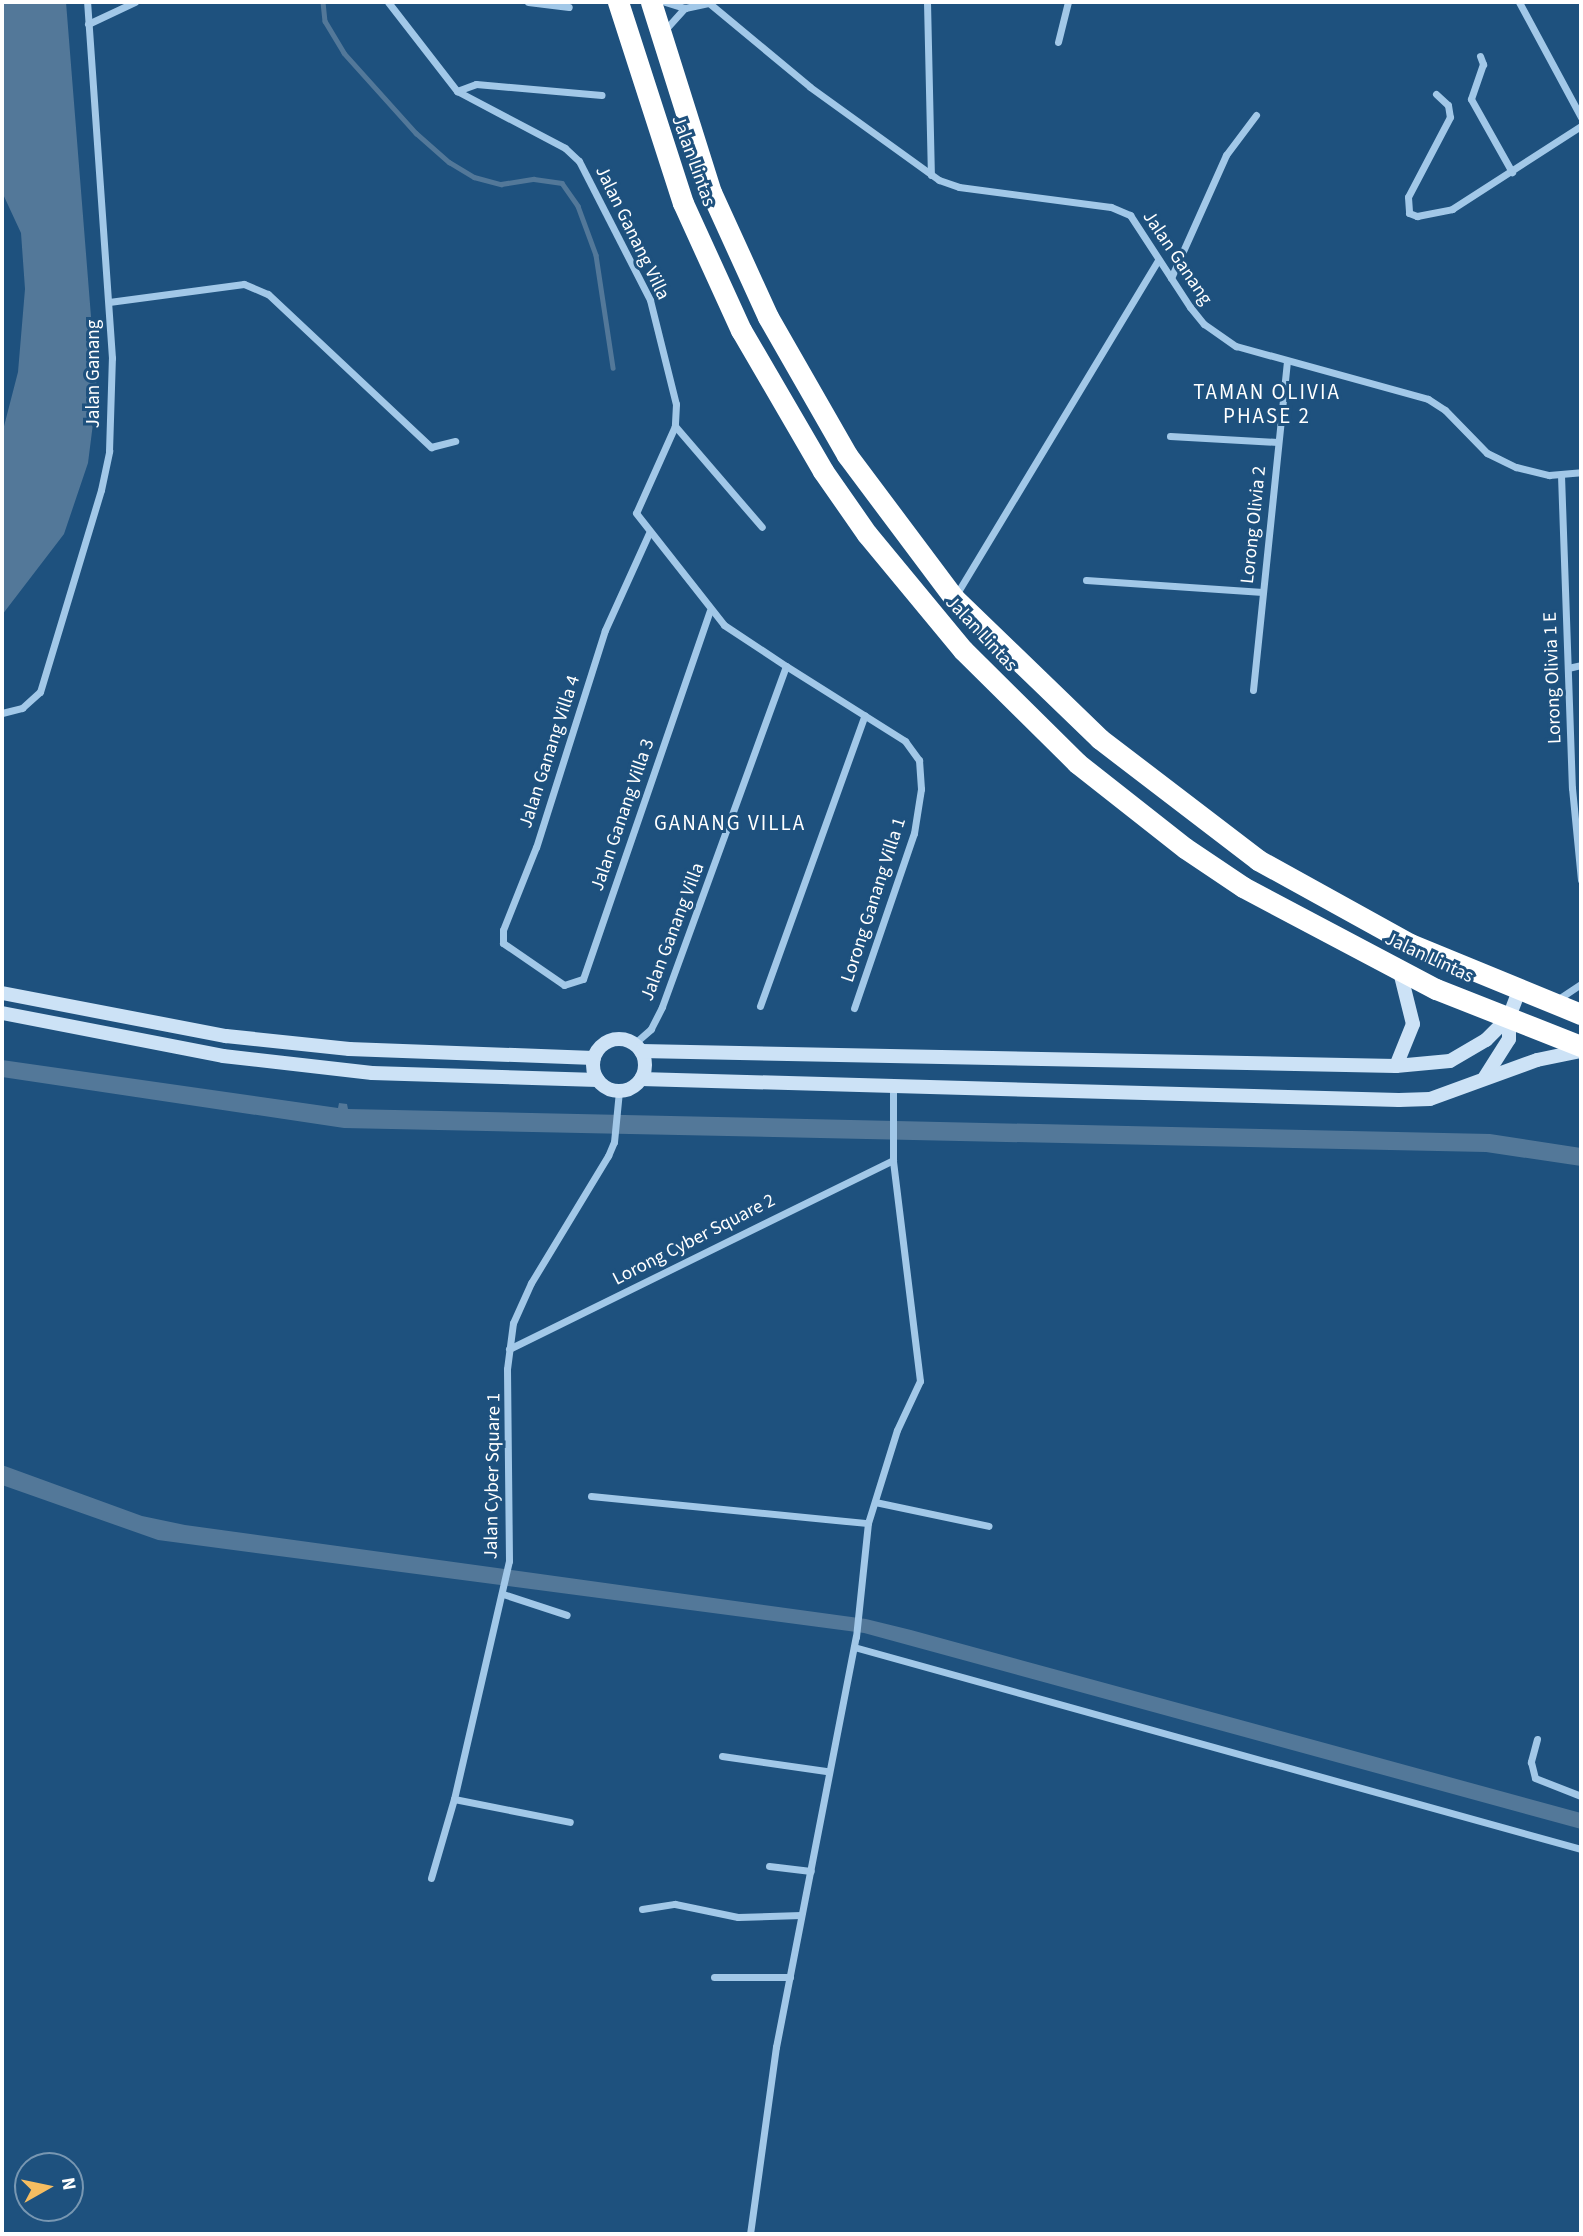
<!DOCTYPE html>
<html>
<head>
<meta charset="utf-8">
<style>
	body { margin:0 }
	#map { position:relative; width:1583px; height:2236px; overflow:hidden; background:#1e517e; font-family:"Source Sans 3",sans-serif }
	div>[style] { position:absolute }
	.water>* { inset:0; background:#537899 }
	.stream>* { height:4.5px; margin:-2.25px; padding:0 2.25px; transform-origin:2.25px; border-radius:2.25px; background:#537899 }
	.street>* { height:7px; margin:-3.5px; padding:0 3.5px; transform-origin:3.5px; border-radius:3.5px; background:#a2c8e8 }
	.secondary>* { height:14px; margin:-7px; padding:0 7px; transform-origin:7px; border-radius:7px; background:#cce2f6 }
	.secondary>.ring { margin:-7px; padding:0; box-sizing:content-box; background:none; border:14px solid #cce2f6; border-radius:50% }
	.highway>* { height:21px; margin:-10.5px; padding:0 10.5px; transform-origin:10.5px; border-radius:10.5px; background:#fff }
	span { translate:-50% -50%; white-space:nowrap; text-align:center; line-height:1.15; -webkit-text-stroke:6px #1e517e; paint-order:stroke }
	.street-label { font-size:19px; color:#fff }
	.neighbourhood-label { font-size:21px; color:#fff; letter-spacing:2px }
	.frame { position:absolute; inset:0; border:4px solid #fff; pointer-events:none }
	.north { position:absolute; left:14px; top:2152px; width:70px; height:70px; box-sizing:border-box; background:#1e517e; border:2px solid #7897b2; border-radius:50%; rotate:81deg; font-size:19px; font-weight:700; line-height:28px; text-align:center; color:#fff }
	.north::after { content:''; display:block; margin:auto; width:24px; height:32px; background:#f6bd61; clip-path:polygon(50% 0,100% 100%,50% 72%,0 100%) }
</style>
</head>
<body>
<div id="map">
	<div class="water">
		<div style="clip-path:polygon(2px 2px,66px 2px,97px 392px,88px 463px,64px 534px,2px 615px,2px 434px,18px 372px,25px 289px,21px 233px,2px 192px)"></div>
		<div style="clip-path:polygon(2px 1060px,338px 1108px,339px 1103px,347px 1104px,348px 1109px,1490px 1134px,1581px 1148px,1581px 1166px,1486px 1152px,344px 1128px,2px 1077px)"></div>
		<div style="clip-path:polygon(2px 1465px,142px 1516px,185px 1525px,866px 1619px,911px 1630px,1581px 1813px,1581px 1829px,864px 1633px,158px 1540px,2px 1485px)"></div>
	</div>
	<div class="stream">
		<div style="left:323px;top:2px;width:19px;rotate:84deg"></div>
		<div style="left:325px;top:21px;width:37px;rotate:59deg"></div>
		<div style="left:344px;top:53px;width:108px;rotate:48deg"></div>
		<div style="left:416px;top:133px;width:44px;rotate:41.3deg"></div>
		<div style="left:449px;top:162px;width:29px;rotate:31deg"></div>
		<div style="left:474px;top:177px;width:28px;rotate:15deg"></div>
		<div style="left:501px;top:184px;width:33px;rotate:-9deg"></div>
		<div style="left:534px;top:179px;width:28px;rotate:8deg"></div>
		<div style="left:562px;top:183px;width:28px;rotate:55deg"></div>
		<div style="left:578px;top:206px;width:52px;rotate:69.8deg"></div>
		<div style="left:596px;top:255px;width:114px;rotate:81.4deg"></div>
	</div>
	<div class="street">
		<div style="left:388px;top:2px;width:113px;rotate:52.2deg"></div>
		<div style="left:457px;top:91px;width:122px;rotate:27.8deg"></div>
		<div style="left:565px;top:148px;width:19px;rotate:43deg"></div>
		<div style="left:579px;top:161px;width:156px;rotate:62.9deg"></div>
		<div style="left:650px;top:300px;width:107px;rotate:76deg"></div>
		<div style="left:676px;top:404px;width:22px;rotate:93deg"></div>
		<div style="left:675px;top:426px;width:95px;rotate:114.1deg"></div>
		<div style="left:636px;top:513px;width:142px;rotate:51.8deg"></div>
		<div style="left:724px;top:625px;width:74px;rotate:33.5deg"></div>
		<div style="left:786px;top:666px;width:363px;rotate:110deg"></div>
		<div style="left:662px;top:1007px;width:25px;rotate:117deg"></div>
		<div style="left:651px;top:1029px;width:23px;rotate:139deg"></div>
		<div style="left:528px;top:2px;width:41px;rotate:7deg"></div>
		<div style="left:665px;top:2px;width:21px;rotate:17deg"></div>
		<div style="left:927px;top:2px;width:173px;rotate:88.7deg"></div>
		<div style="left:1519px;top:2px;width:131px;rotate:61.7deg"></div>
		<div style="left:88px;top:24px;width:52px;rotate:-25.1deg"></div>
		<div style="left:664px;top:31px;width:31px;rotate:-48deg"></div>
		<div style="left:685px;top:8px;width:25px;rotate:-12deg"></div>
		<div style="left:709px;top:3px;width:131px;rotate:39.7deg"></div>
		<div style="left:810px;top:87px;width:159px;rotate:35.8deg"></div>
		<div style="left:939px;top:180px;width:21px;rotate:19deg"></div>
		<div style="left:959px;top:187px;width:153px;rotate:7.5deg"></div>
		<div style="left:1111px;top:207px;width:21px;rotate:23deg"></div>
		<div style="left:1130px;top:215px;width:110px;rotate:56.9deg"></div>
		<div style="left:1190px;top:307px;width:22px;rotate:51deg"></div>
		<div style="left:1204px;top:324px;width:39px;rotate:35deg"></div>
		<div style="left:1236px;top:346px;width:199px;rotate:15.4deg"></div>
		<div style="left:1428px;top:399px;width:20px;rotate:33deg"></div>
		<div style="left:1445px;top:410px;width:60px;rotate:45.7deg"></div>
		<div style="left:1487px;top:453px;width:32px;rotate:26deg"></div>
		<div style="left:1516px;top:467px;width:34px;rotate:14deg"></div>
		<div style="left:1549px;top:475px;width:32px;rotate:-5deg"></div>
		<div style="left:1058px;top:42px;width:41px;rotate:-76deg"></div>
		<div style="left:1480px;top:56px;width:9px;rotate:69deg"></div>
		<div style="left:1483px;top:64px;width:37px;rotate:109deg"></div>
		<div style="left:1471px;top:99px;width:84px;rotate:60.7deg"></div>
		<div style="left:457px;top:91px;width:20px;rotate:-20deg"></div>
		<div style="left:476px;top:84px;width:126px;rotate:5deg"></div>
		<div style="left:1436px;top:94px;width:16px;rotate:43deg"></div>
		<div style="left:1448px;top:105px;width:12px;rotate:81deg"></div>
		<div style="left:1450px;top:117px;width:90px;rotate:117.7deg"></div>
		<div style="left:1408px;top:197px;width:16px;rotate:86deg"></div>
		<div style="left:1409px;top:213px;width:9px;rotate:21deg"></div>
		<div style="left:1417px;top:216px;width:36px;rotate:-11deg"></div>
		<div style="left:1452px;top:209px;width:153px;rotate:-32.8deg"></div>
		<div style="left:1171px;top:278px;width:135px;rotate:-65.9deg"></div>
		<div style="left:1226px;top:155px;width:50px;rotate:-53.1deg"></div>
		<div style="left:109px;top:302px;width:136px;rotate:-7.6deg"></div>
		<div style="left:244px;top:284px;width:26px;rotate:23deg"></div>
		<div style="left:268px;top:294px;width:224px;rotate:43.2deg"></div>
		<div style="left:431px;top:447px;width:25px;rotate:-14deg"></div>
		<div style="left:675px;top:426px;width:133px;rotate:49.3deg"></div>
		<div style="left:1170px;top:436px;width:108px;rotate:3.2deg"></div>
		<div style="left:1561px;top:475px;width:313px;rotate:88deg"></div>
		<div style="left:1572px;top:788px;width:92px;rotate:84.4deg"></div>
		<div style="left:649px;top:533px;width:107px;rotate:114.4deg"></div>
		<div style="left:605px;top:630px;width:228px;rotate:107.6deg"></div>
		<div style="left:536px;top:847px;width:89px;rotate:111.7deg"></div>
		<div style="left:503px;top:930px;width:13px;rotate:90deg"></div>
		<div style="left:503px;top:943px;width:74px;rotate:34.5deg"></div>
		<div style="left:564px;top:985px;width:20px;rotate:-18deg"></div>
		<div style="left:583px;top:979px;width:389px;rotate:-71deg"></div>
		<div style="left:1086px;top:580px;width:177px;rotate:3.9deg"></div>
		<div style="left:956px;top:595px;width:391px;rotate:-58.9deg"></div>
		<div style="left:786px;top:666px;width:141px;rotate:32.2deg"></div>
		<div style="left:905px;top:741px;width:24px;rotate:54deg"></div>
		<div style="left:919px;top:760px;width:29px;rotate:86deg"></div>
		<div style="left:921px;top:789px;width:45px;rotate:99deg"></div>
		<div style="left:914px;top:833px;width:185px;rotate:108.9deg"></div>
		<div style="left:1568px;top:668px;width:13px;rotate:-13deg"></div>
		<div style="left:1253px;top:690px;width:330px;rotate:-84.1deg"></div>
		<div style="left:2px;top:713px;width:21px;rotate:-14deg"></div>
		<div style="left:22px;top:708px;width:24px;rotate:-42deg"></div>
		<div style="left:40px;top:692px;width:211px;rotate:-73.2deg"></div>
		<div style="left:101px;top:490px;width:40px;rotate:-78deg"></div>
		<div style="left:109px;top:451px;width:93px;rotate:-88.2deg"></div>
		<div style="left:112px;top:358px;width:357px;rotate:-94deg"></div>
		<div style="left:1557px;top:1000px;width:29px;rotate:-34deg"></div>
		<div style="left:760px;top:1006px;width:309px;rotate:-70.2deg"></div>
		<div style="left:509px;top:1349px;width:428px;rotate:-26.2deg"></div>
		<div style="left:591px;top:1496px;width:278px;rotate:5.6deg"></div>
		<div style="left:875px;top:1502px;width:116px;rotate:11.9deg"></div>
		<div style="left:503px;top:1594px;width:67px;rotate:18.2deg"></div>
		<div style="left:854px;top:1647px;width:755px;rotate:15.53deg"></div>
		<div style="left:1537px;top:1739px;width:24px;rotate:105deg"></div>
		<div style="left:1531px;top:1762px;width:16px;rotate:76deg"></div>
		<div style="left:1535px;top:1778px;width:49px;rotate:21.4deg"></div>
		<div style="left:722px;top:1756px;width:105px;rotate:8.2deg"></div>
		<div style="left:454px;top:1799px;width:118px;rotate:11.2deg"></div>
		<div style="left:769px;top:1866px;width:42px;rotate:6.8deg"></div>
		<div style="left:431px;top:1878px;width:82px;rotate:-73.8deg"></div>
		<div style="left:454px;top:1799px;width:244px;rotate:-77deg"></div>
		<div style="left:509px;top:1561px;width:192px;rotate:-90.6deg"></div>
		<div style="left:507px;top:1369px;width:46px;rotate:-82.6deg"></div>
		<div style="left:513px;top:1323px;width:44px;rotate:-65.8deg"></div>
		<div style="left:531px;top:1283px;width:149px;rotate:-58.8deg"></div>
		<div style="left:608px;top:1156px;width:15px;rotate:-67deg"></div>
		<div style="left:614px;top:1142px;width:51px;rotate:-84.4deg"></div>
		<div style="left:642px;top:1909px;width:33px;rotate:-9deg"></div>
		<div style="left:675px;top:1904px;width:64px;rotate:11.7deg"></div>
		<div style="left:738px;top:1917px;width:63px;rotate:-1.8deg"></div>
		<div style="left:714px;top:1977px;width:76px"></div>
		<div style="left:750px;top:2234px;width:189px;rotate:-82.1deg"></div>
		<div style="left:776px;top:2047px;width:418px;rotate:-79deg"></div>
		<div style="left:856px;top:1637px;width:115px;rotate:-84deg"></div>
		<div style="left:868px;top:1523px;width:97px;rotate:-72.7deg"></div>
		<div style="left:897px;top:1430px;width:54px;rotate:-64.9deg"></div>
		<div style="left:920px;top:1381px;width:223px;rotate:-97deg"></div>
		<div style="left:893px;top:1160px;width:74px;rotate:-90deg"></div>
	</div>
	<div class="secondary">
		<div style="left:2px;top:993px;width:228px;rotate:10.9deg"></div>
		<div style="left:226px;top:1036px;width:124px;rotate:6deg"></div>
		<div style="left:349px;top:1049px;width:245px;rotate:2.1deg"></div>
		<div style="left:2px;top:1013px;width:225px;rotate:11deg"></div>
		<div style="left:223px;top:1056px;width:150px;rotate:6.5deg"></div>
		<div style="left:372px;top:1073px;width:226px;rotate:1.8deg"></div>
		<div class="ring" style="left:593px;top:1039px;width:38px;height:38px"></div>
		<div style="left:641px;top:1051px;width:755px;rotate:1.14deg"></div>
		<div style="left:1396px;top:1066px;width:45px;rotate:-68deg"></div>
		<div style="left:1413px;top:1024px;width:54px;rotate:-104deg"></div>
		<div style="left:1396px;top:1066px;width:54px;rotate:-5.3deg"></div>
		<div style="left:1450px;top:1061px;width:42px;rotate:-30.3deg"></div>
		<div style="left:1486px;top:1040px;width:33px;rotate:-45deg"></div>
		<div style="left:1509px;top:1017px;width:28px;rotate:-69deg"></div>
		<div style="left:1485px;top:1077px;width:45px;rotate:-57.7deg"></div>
		<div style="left:1509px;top:1039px;width:22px;rotate:-90deg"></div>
		<div style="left:641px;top:1079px;width:758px;rotate:1.59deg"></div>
		<div style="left:1399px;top:1100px;width:31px;rotate:-2deg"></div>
		<div style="left:1430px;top:1099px;width:114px;rotate:-20deg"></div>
		<div style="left:1537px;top:1060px;width:45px;rotate:-11.6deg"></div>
	</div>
	<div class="highway">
		<div style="left:618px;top:2px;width:211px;rotate:72.1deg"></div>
		<div style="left:683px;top:203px;width:140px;rotate:65.5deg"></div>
		<div style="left:741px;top:330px;width:163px;rotate:59.8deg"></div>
		<div style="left:823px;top:471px;width:77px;rotate:55.1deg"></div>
		<div style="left:867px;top:534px;width:151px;rotate:50.4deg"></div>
		<div style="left:963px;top:650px;width:161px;rotate:44.7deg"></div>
		<div style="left:1077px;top:763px;width:137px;rotate:38.2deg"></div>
		<div style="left:1185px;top:848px;width:70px;rotate:33.9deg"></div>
		<div style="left:1243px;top:887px;width:218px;rotate:27.9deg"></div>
		<div style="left:1436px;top:989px;width:156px;rotate:21.5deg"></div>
		<div style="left:651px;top:2px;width:199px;rotate:72.5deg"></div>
		<div style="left:711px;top:192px;width:137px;rotate:65.5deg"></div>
		<div style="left:768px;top:317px;width:159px;rotate:60.2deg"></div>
		<div style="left:847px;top:455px;width:179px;rotate:53.2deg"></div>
		<div style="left:954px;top:598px;width:203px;rotate:44deg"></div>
		<div style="left:1100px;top:739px;width:199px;rotate:37.4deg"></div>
		<div style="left:1258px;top:860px;width:174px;rotate:28.9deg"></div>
		<div style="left:1410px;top:944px;width:185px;rotate:22.3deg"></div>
	</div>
	<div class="street-label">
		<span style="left:693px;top:161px;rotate:70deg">Jalan Lintas</span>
		<span style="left:632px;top:233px;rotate:64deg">Jalan Ganang Villa</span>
		<span style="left:1177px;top:258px;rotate:56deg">Jalan Ganang</span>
		<span style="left:94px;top:374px;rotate:-90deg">Jalan Ganang</span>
		<span style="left:1254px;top:525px;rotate:-84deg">Lorong Olivia 2</span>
		<span style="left:981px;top:634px;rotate:47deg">Jalan Lintas</span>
		<span style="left:1553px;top:678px;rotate:-92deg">Lorong Olivia 1 E</span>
		<span style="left:550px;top:752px;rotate:-72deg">Jalan Ganang Villa 4</span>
		<span style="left:623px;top:815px;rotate:-71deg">Jalan Ganang Villa 3</span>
		<span style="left:874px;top:900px;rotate:-72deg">Lorong Ganang Villa 1</span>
		<span style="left:673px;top:932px;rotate:-69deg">Jalan Ganang Villa</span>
		<span style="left:1429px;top:958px;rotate:25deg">Jalan Lintas</span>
		<span style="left:694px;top:1240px;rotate:-27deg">Lorong Cyber Square 2</span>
		<span style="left:493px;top:1476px;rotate:-89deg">Jalan Cyber Square 1</span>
	</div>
	<div class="neighbourhood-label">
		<span style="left:1267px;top:404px">TAMAN OLIVIA<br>PHASE 2</span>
		<span style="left:730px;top:823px">GANANG VILLA</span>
	</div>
	<div class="frame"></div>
	<div class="north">N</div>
</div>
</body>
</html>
